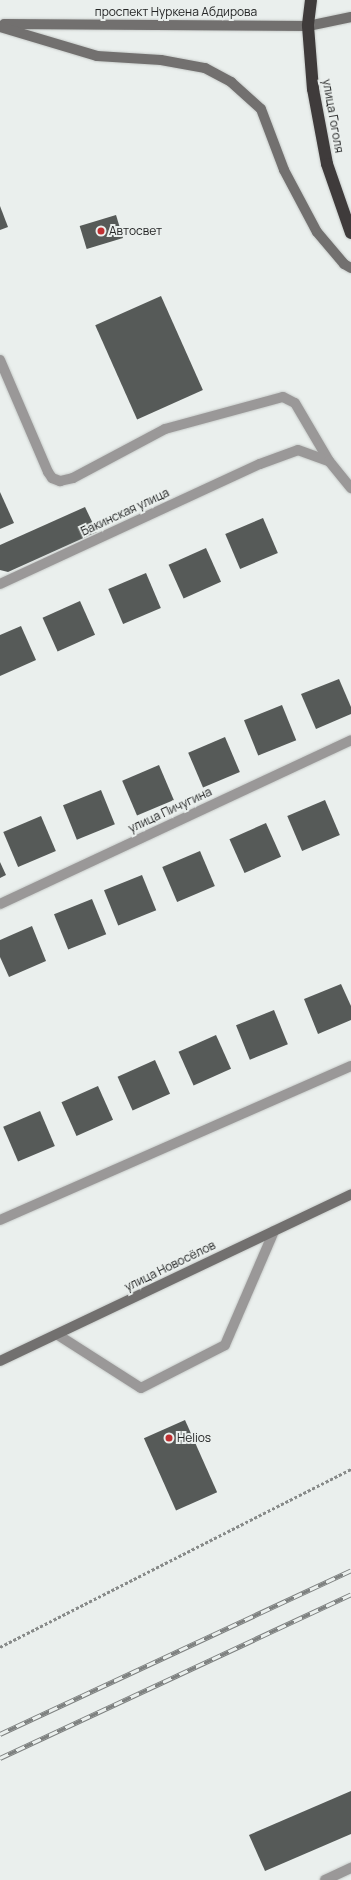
<!DOCTYPE html>
<html>
<head>
<meta charset="utf-8">
<style>
	body { margin:0 }
	#map { position:relative; width:351px; height:1880px; overflow:hidden; background:#eaefed; font-family:Manrope,sans-serif }
	div>[style] { position:absolute }
	.building>* { inset:0; background:#565a58; transform-origin:0 0 }
	.path>* { height:2.5px; margin-top:-1.25px; transform-origin:0; background:repeating-linear-gradient(90deg,#888b8a 0 3px,transparent 0 5px) }
	.roads { filter:drop-shadow(0 0 1px #c7cbc9) drop-shadow(0 0 1px #c7cbc9) }
	.lane>* { height:10px; margin:-5px; padding:0 5px; transform-origin:5px; border-radius:5px; background:#9a9898 }
	.street>* { height:10px; margin:-5px; padding:0 5px; transform-origin:5px; border-radius:5px; background:#9a9898 }
	.secondary>* { height:10px; margin:-5px; padding:0 5px; transform-origin:5px; border-radius:5px; background:#72706f }
	.highway>* { height:12px; margin:-6px; padding:0 6px; transform-origin:6px; border-radius:6px; background:#3f3b3b }
	.rail>* { height:4.5px; margin-top:-2.25px; transform-origin:0; background:repeating-linear-gradient(90deg,#eaefed 0 9px,#7e8180 0 18px); box-sizing:border-box; border-block:1px solid #7e8180 }
	.dots>* { width:11px; height:11px; translate:-50% -50%; box-sizing:border-box; border:2px solid #eaefed; border-radius:50% }
	span { translate:-50% -50%; white-space:nowrap; text-align:center; line-height:1.15; -webkit-text-stroke:4px #eaefed; paint-order:stroke }
	.street-label { font-size:12px; color:#252626 }
	.poi-label { font-size:12px; color:#252626 }
	.left { translate:0 -50%; text-align:left }
</style>
</head>
<body>
<div id="map">
	<div class="building">
		<div style="clip-path:polygon(0 206px,8px 227px,0 230px)"></div>
		<div style="left:116px;top:215px;width:24px;height:38px;rotate:73deg"></div>
		<div style="left:161px;top:296px;width:103px;height:72px;rotate:66deg"></div>
		<div style="clip-path:polygon(0 492px,14px 523px,0 529px)"></div>
		<div style="clip-path:polygon(85px 507px,97px 532px,8px 572px,0 570px,0 545px)"></div>
		<div style="left:263px;top:518px;width:38px;height:41px;rotate:67deg"></div>
		<div style="left:206px;top:548px;width:37px;height:41px;rotate:66deg"></div>
		<div style="left:146px;top:573px;width:38px;height:41px;rotate:67deg"></div>
		<div style="left:80px;top:601px;width:37px;height:41px;rotate:66deg"></div>
		<div style="clip-path:polygon(21px 626px,36px 660px,0 676px,0 635px)"></div>
		<div style="clip-path:polygon(339px 679px,351px 707px,351px 714px,316px 729px,301px 694px)"></div>
		<div style="left:282px;top:705px;width:38px;height:41px;rotate:68deg"></div>
		<div style="left:225px;top:737px;width:38px;height:40px;rotate:67deg"></div>
		<div style="left:159px;top:765px;width:38px;height:40px;rotate:67deg"></div>
		<div style="left:101px;top:790px;width:37px;height:41px;rotate:68deg"></div>
		<div style="left:325px;top:800px;width:38px;height:41px;rotate:67deg"></div>
		<div style="left:41px;top:816px;width:38px;height:41px;rotate:67deg"></div>
		<div style="left:266px;top:823px;width:37px;height:40px;rotate:66deg"></div>
		<div style="left:200px;top:851px;width:38px;height:41px;rotate:67deg"></div>
		<div style="clip-path:polygon(0 862px,6px 875px,0 878px)"></div>
		<div style="left:142px;top:875px;width:38px;height:41px;rotate:68deg"></div>
		<div style="left:92px;top:899px;width:38px;height:41px;rotate:68deg"></div>
		<div style="clip-path:polygon(32px 926px,46px 961px,9px 977px,0 957px,0 940px)"></div>
		<div style="clip-path:polygon(341px 984px,351px 1006px,351px 1020px,318px 1034px,304px 999px)"></div>
		<div style="left:274px;top:1010px;width:37px;height:41px;rotate:68deg"></div>
		<div style="left:216px;top:1035px;width:37px;height:41px;rotate:66deg"></div>
		<div style="left:155px;top:1060px;width:37px;height:41px;rotate:66deg"></div>
		<div style="left:98px;top:1086px;width:37px;height:40px;rotate:66deg"></div>
		<div style="left:40px;top:1111px;width:38px;height:40px;rotate:67deg"></div>
		<div style="left:185px;top:1420px;width:79px;height:45px;rotate:66deg"></div>
		<div style="clip-path:polygon(351px 1791px,351px 1834px,265px 1871px,249px 1835px)"></div>
	</div>
	<div class="path">
		<div style="left:0;top:1647px;width:394px;rotate:-26.9deg"></div>
	</div>
	<div class="roads">
		<div class="lane">
			<div style="left:0;top:360px;width:122px;rotate:66.8deg"></div>
			<div style="left:48px;top:472px;width:7px;rotate:56deg"></div>
			<div style="left:52px;top:478px;width:9px;rotate:21deg"></div>
			<div style="left:60px;top:481px;width:13px;rotate:-13deg"></div>
			<div style="left:73px;top:478px;width:104px;rotate:-28deg"></div>
			<div style="left:165px;top:429px;width:122px;rotate:-15.2deg"></div>
			<div style="left:283px;top:397px;width:13px;rotate:27deg"></div>
			<div style="left:295px;top:403px;width:67px;rotate:59.6deg"></div>
			<div style="left:58px;top:1335px;width:98px;rotate:32.6deg"></div>
			<div style="left:141px;top:1388px;width:94px;rotate:-27.1deg"></div>
			<div style="left:225px;top:1345px;width:124px;rotate:-66.7deg"></div>
			<div style="left:325px;top:1880px;width:29px;rotate:-25deg"></div>
		</div>
		<div class="street">
			<div style="left:0;top:584px;width:286px;rotate:-24.8deg"></div>
			<div style="left:260px;top:464px;width:40px;rotate:-20.2deg"></div>
			<div style="left:298px;top:450px;width:33px;rotate:20deg"></div>
			<div style="left:329px;top:461px;width:35px;rotate:51deg"></div>
			<div style="left:0;top:904px;width:387px;rotate:-25deg"></div>
			<div style="left:0;top:1220px;width:383px;rotate:-23.7deg"></div>
		</div>
		<div class="secondary">
			<div style="left:4px;top:24px;width:304px;rotate:0.4deg"></div>
			<div style="left:308px;top:26px;width:44px;rotate:-11.8deg"></div>
			<div style="left:0;top:27px;width:101px;rotate:16.6deg"></div>
			<div style="left:97px;top:56px;width:64px;rotate:3.6deg"></div>
			<div style="left:161px;top:60px;width:45px;rotate:10.3deg"></div>
			<div style="left:205px;top:68px;width:30px;rotate:28deg"></div>
			<div style="left:231px;top:82px;width:40px;rotate:42deg"></div>
			<div style="left:261px;top:109px;width:65px;rotate:69.3deg"></div>
			<div style="left:284px;top:170px;width:70px;rotate:62deg"></div>
			<div style="left:317px;top:232px;width:42px;rotate:49.8deg"></div>
			<div style="left:344px;top:264px;width:8px;rotate:30deg"></div>
			<div style="left:0;top:1361px;width:389px;rotate:-25.4deg"></div>
		</div>
		<div class="highway">
			<div style="left:311px;top:0;width:26px;rotate:97deg"></div>
			<div style="left:308px;top:26px;width:63px;rotate:85.5deg"></div>
			<div style="left:313px;top:89px;width:76px;rotate:79.4deg"></div>
			<div style="left:327px;top:164px;width:73px;rotate:70.8deg"></div>
		</div>
	</div>
	<div class="rail">
		<div style="left:0;top:1734px;width:387px;rotate:-25deg"></div>
		<div style="left:0;top:1758px;width:387px;rotate:-25deg"></div>
	</div>
	<div class="dots">
		<div style="left:101px;top:231px;background:#bf3032"></div>
		<div style="left:169px;top:1438px;background:#bf3032"></div>
	</div>
	<div class="street-label">
		<span style="left:176px;top:12px">проспект Нуркена Абдирова</span>
		<span style="left:333px;top:116px;rotate:80deg">улица Гоголя</span>
		<span style="left:125px;top:512px;rotate:-25deg">Бакинская улица</span>
		<span style="left:170px;top:810px;rotate:-25deg">улица Пичугина</span>
		<span style="left:170px;top:1266px;rotate:-26deg">улица Новосёлов</span>
	</div>
	<div class="poi-label">
		<span class="left" style="left:109px;top:231px">Автосвет</span>
		<span class="left" style="left:177px;top:1438px">Helios</span>
	</div>
</div>
</body>
</html>
